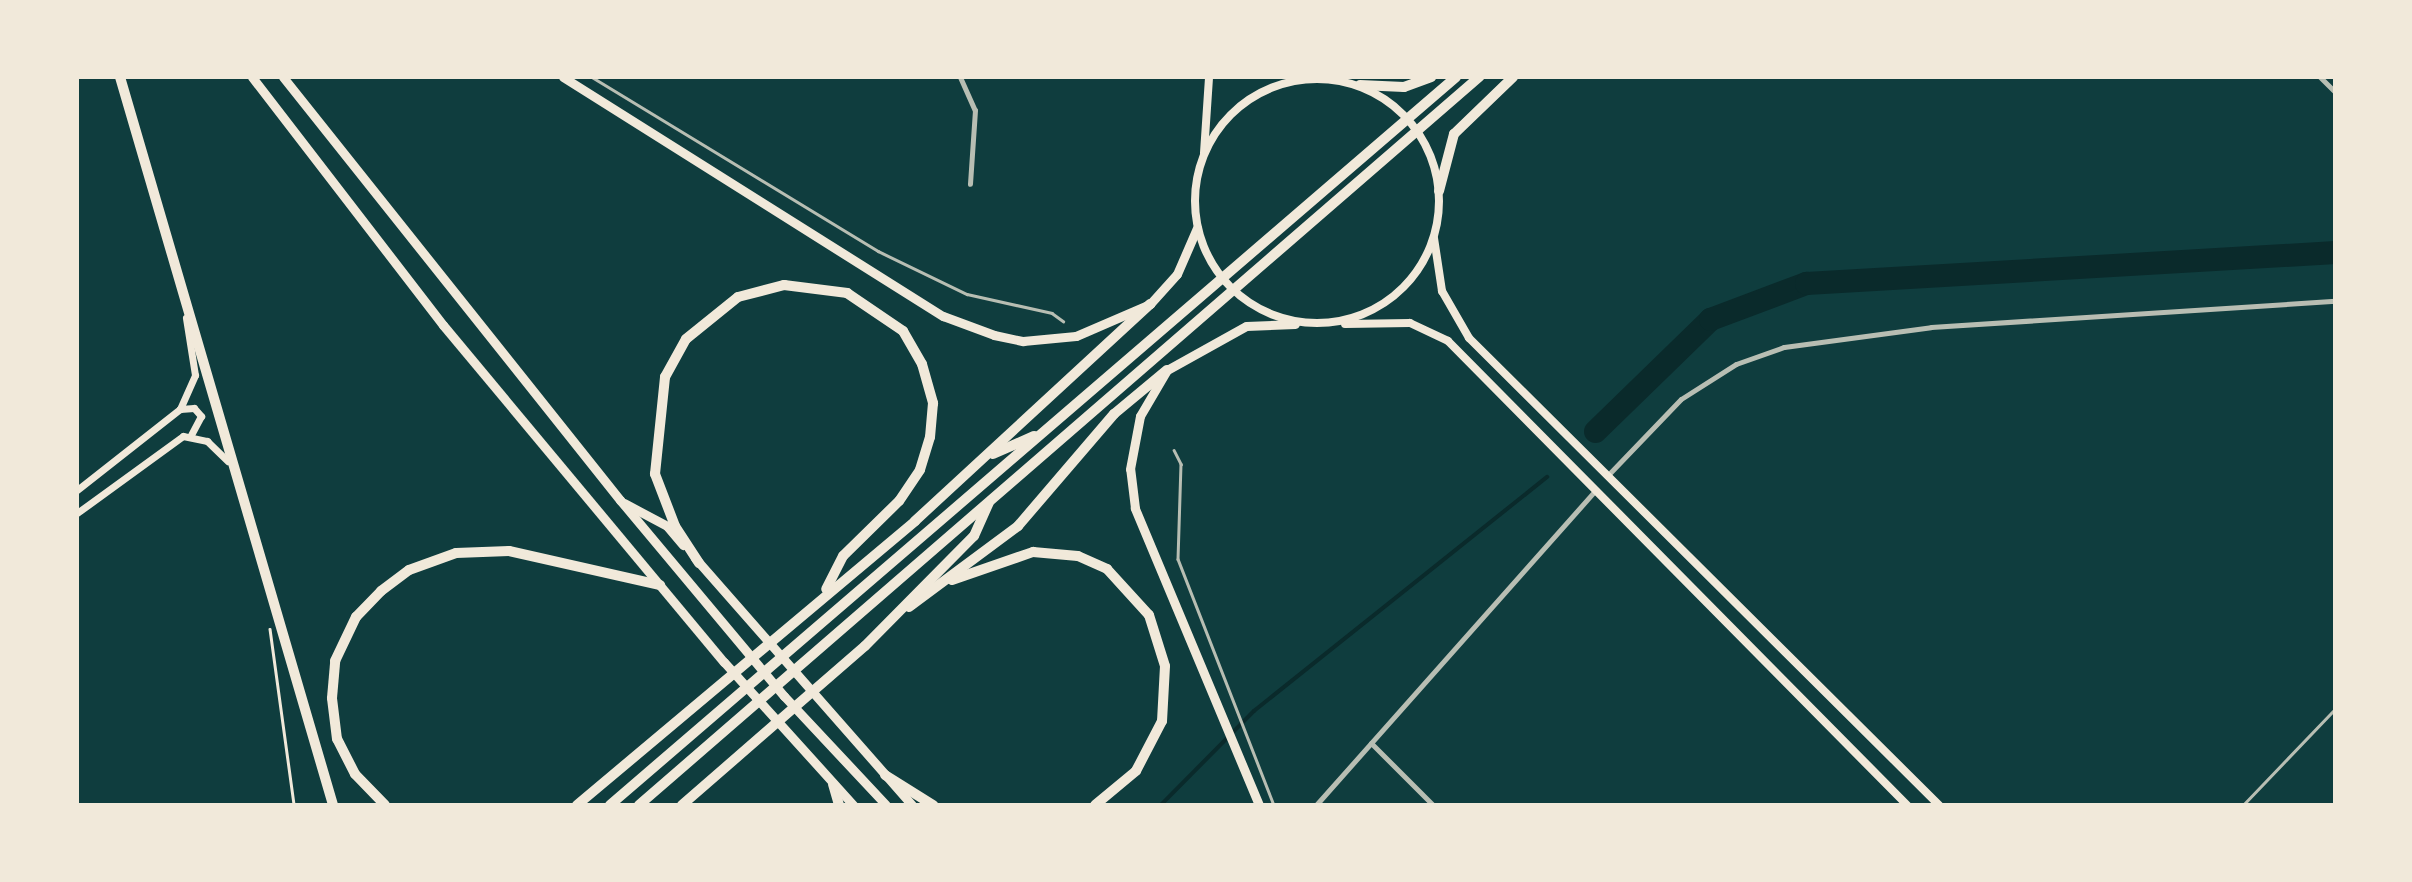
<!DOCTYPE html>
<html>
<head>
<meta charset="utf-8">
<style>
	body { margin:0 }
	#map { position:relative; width:2412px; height:882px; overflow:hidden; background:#0f3d3e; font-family:"Fira Sans Condensed",sans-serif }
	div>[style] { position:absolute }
	.stream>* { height:3.5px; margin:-1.75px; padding:0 1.75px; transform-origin:1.75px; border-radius:1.75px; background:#0a2a2b }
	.river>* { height:23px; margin:-11.5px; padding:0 11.5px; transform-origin:11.5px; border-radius:11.5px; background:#0a2a2b }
	.path>* { height:2.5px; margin:-1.25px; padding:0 1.25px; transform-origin:1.25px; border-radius:1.25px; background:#f1e9da }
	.service>* { height:2.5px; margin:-1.25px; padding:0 1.25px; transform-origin:1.25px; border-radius:1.25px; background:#b8beb3 }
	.minor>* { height:5px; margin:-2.5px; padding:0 2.5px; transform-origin:2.5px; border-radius:2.5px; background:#b8beb3 }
	.secondary>* { height:7px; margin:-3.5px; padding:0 3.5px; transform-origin:3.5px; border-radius:3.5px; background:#f1e9da }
	.primary>* { height:8px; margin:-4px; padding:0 4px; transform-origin:4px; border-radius:4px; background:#f1e9da }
	.primary>.ring { margin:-4px; padding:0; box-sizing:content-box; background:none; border:8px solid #f1e9da; border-radius:50% }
	.trunk>* { height:9px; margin:-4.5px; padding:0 4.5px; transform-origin:4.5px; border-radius:4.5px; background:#f1e9da }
	.motorway>* { height:10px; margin:-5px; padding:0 5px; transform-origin:5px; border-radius:5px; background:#f1e9da }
	span { translate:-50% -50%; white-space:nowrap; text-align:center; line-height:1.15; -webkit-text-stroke:7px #f1e9da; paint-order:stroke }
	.frame { position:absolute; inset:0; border:79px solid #f1e9da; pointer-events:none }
</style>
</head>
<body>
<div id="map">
	<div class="stream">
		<div style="left:1161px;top:805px;width:132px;rotate:-45.3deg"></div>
		<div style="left:1254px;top:711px;width:375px;rotate:-38.6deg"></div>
	</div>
	<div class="river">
		<div style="left:1595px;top:431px;width:161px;rotate:-44.2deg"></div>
		<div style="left:1710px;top:319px;width:103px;rotate:-20.6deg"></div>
		<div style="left:1806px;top:283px;width:530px;rotate:-3.35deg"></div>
	</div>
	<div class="path">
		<div style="left:270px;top:629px;width:178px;rotate:82.2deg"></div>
	</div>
	<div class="service">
		<div style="left:592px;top:77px;width:335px;rotate:31.3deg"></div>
		<div style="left:878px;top:251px;width:99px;rotate:25.8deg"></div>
		<div style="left:967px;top:294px;width:87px;rotate:12.6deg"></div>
		<div style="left:1052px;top:313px;width:14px;rotate:36deg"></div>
		<div style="left:1174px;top:450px;width:16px;rotate:63deg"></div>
		<div style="left:1181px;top:464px;width:95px;rotate:91.8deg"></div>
		<div style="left:1178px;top:559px;width:264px;rotate:68.7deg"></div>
		<div style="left:2243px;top:805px;width:133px;rotate:-46.2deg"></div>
	</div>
	<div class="minor">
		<div style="left:960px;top:77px;width:36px;rotate:66deg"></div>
		<div style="left:975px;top:110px;width:74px;rotate:93.9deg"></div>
		<div style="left:2320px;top:77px;width:21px;rotate:45deg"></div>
		<div style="left:1608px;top:475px;width:105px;rotate:-46.2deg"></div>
		<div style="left:1681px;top:399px;width:65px;rotate:-32.5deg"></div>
		<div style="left:1736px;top:364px;width:51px;rotate:-19.5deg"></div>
		<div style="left:1784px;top:347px;width:148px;rotate:-7.7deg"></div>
		<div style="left:1931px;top:327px;width:405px;rotate:-3.7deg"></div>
		<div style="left:1371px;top:743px;width:88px;rotate:45deg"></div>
		<div style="left:1316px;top:805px;width:421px;rotate:-48.4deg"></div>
	</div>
	<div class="secondary">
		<div style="left:180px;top:409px;width:14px;rotate:-4deg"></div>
		<div style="left:194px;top:408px;width:11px;rotate:49deg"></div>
		<div style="left:201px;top:416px;width:21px;rotate:118deg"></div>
		<div style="left:77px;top:490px;width:131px;rotate:-38.2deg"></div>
		<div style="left:180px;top:409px;width:37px;rotate:-66deg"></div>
		<div style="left:195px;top:375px;width:58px;rotate:-99deg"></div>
		<div style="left:77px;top:513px;width:131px;rotate:-36deg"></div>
		<div style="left:183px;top:436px;width:25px;rotate:12deg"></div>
		<div style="left:207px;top:441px;width:29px;rotate:44deg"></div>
	</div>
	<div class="primary">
		<div class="ring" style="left:1195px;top:79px;width:236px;height:236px"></div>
		<div style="left:1204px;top:153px;width:76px;rotate:-86.2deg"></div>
		<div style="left:1434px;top:238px;width:54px;rotate:81.4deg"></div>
		<div style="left:1442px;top:291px;width:54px;rotate:60.1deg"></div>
		<div style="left:1469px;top:338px;width:663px;rotate:44.82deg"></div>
		<div style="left:1345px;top:324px;width:65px;rotate:-0.9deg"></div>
		<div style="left:1410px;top:323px;width:42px;rotate:25.3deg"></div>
		<div style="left:1448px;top:341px;width:653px;rotate:45.31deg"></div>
	</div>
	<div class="trunk">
		<div style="left:252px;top:77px;width:313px;rotate:52.4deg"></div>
		<div style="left:443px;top:325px;width:439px;rotate:50.2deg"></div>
		<div style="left:724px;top:662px;width:193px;rotate:47.9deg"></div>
		<div style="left:283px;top:77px;width:541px;rotate:51.46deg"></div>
		<div style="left:620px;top:500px;width:256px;rotate:50.1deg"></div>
		<div style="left:784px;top:696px;width:149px;rotate:46.9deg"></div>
		<div style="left:563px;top:77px;width:449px;rotate:32.2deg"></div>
		<div style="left:943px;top:316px;width:54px;rotate:20.4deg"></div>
		<div style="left:994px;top:335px;width:30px;rotate:12deg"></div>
		<div style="left:1023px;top:341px;width:53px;rotate:-5.4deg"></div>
		<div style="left:1076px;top:336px;width:81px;rotate:-23.4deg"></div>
		<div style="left:1150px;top:304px;width:40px;rotate:-48deg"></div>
		<div style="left:1177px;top:274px;width:50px;rotate:-66.5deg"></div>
		<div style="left:624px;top:503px;width:49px;rotate:28.1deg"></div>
		<div style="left:667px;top:526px;width:25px;rotate:50deg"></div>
		<div style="left:695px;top:558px;width:329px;rotate:48.7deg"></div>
		<div style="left:1259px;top:805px;width:322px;rotate:-112.7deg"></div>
		<div style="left:1135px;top:508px;width:39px;rotate:-97deg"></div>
		<div style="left:1130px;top:469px;width:54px;rotate:-79.3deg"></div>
		<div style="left:1140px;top:416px;width:53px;rotate:-59.6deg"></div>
		<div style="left:1167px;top:370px;width:90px;rotate:-29.1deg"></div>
		<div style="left:1246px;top:326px;width:49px;rotate:-2.3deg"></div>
	</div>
	<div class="motorway">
		<div style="left:120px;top:77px;width:759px;rotate:73.69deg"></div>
		<div style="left:1360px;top:85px;width:44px;rotate:2.6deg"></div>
		<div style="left:1404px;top:87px;width:29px;rotate:-20deg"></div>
		<div style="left:1439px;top:191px;width:59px;rotate:-75.3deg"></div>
		<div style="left:1454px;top:134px;width:82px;rotate:-44deg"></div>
		<div style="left:993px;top:454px;width:45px;rotate:-23.7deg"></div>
		<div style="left:699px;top:563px;width:44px;rotate:-123deg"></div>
		<div style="left:675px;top:526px;width:56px;rotate:-111deg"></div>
		<div style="left:655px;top:474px;width:98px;rotate:-84.1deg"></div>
		<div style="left:665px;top:377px;width:43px;rotate:-61.1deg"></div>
		<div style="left:686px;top:339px;width:67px;rotate:-38.9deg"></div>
		<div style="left:738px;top:297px;width:48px;rotate:-14.6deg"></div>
		<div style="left:784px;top:285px;width:64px;rotate:7.2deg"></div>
		<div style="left:847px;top:293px;width:68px;rotate:34.2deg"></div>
		<div style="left:903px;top:331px;width:38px;rotate:60deg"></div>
		<div style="left:922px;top:364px;width:41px;rotate:74.2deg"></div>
		<div style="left:933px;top:403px;width:34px;rotate:95deg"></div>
		<div style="left:930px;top:437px;width:34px;rotate:107deg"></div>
		<div style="left:920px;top:470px;width:37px;rotate:124deg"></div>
		<div style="left:899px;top:501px;width:78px;rotate:135.5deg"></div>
		<div style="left:843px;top:556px;width:37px;rotate:117deg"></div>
		<div style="left:952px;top:580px;width:86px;rotate:-19.1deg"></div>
		<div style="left:1033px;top:552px;width:45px;rotate:5.1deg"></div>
		<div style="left:1078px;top:556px;width:32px;rotate:24deg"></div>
		<div style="left:1107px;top:569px;width:62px;rotate:47.6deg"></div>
		<div style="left:1149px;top:615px;width:53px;rotate:72.6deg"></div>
		<div style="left:1165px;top:666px;width:55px;rotate:93.1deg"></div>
		<div style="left:1162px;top:721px;width:56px;rotate:117.5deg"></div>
		<div style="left:1136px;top:771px;width:53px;rotate:140.3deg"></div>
		<div style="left:909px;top:607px;width:136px;rotate:-36.6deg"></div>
		<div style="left:1018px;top:526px;width:148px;rotate:-49.4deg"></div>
		<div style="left:1114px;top:414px;width:69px;rotate:-39.7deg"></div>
		<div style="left:885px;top:775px;width:57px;rotate:32deg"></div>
		<div style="left:833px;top:784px;width:22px;rotate:74deg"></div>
		<div style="left:385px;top:805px;width:43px;rotate:-134.1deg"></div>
		<div style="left:355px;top:774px;width:39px;rotate:-117deg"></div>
		<div style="left:337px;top:739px;width:41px;rotate:-97deg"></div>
		<div style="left:332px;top:698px;width:37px;rotate:-85deg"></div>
		<div style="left:335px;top:661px;width:49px;rotate:-64.5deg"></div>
		<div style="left:356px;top:617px;width:36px;rotate:-46deg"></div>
		<div style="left:381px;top:591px;width:35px;rotate:-37deg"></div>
		<div style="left:409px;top:570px;width:50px;rotate:-19.9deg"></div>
		<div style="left:456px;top:553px;width:53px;rotate:-2.2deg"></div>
		<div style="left:509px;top:551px;width:155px;rotate:12.7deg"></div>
		<div style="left:577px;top:805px;width:441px;rotate:-40deg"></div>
		<div style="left:915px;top:521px;width:320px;rotate:-42.7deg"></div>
		<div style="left:610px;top:805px;width:1116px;rotate:-40.71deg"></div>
		<div style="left:639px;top:805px;width:1112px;rotate:-40.91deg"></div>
		<div style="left:682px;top:805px;width:242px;rotate:-41deg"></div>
		<div style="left:865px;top:646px;width:155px;rotate:-45.3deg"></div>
		<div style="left:974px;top:536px;width:36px;rotate:-66deg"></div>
	</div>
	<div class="frame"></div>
</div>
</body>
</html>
